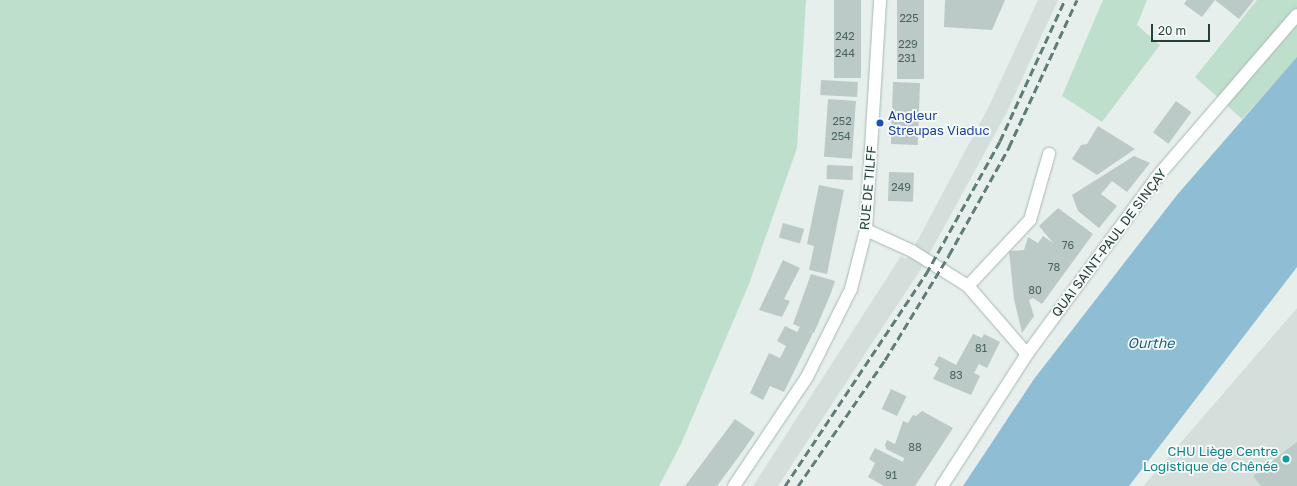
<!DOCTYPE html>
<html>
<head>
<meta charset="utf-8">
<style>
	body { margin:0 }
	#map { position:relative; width:1297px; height:486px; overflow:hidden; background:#e6efec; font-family:"Golos Text",sans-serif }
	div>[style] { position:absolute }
	.built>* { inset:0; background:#d4dfdb }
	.green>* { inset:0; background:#bfdfcd }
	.water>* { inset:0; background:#8fbdd3 }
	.building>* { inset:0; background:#bbcac6; transform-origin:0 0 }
	.roads { filter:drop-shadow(0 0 1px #a8b7b4) drop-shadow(0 0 1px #a8b7b4) }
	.street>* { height:12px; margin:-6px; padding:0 6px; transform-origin:6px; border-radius:6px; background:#fff }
	.secondary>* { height:12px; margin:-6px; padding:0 6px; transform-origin:6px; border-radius:6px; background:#fff }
	.rail>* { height:3px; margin-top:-1.5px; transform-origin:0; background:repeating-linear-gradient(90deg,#5f7c79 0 8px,transparent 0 12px) }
	.dots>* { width:11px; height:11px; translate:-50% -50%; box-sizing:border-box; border:2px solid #f7fbf9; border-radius:50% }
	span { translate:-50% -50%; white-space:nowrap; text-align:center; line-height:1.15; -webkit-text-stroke:3.5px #f7fbf9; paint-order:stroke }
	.number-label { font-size:11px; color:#4a6360 }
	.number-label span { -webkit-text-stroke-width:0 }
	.transit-label { font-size:13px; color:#164399 }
	.left { translate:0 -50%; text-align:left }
	.street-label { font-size:13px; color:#24413e }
	.culture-label { font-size:13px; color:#0d838f }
	.right { translate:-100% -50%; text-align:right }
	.water-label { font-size:14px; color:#1d5e7e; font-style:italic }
	.scale { position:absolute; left:1151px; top:24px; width:59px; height:18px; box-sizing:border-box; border:2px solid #24413e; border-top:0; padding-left:5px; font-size:12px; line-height:14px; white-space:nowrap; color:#24413e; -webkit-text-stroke:3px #f7fbf9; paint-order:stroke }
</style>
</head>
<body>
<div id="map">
	<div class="built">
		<div style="clip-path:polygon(1038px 0,1058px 0,1006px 114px,921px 269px,778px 486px,753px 486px,901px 256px,906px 259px,919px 238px,989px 106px)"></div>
		<div style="clip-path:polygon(1297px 308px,1297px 486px,1144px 486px,1145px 484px)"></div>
	</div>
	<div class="green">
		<div style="clip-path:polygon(0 0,806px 0,797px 148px,749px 284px,681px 444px,659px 486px,0 486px)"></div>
		<div style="clip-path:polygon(1103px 0,1147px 0,1137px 25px,1160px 45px,1102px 122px,1062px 96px)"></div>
		<div style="clip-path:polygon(1257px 0,1297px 0,1297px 58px,1242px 119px,1195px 77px)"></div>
	</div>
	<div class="water">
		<div style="clip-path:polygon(1297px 57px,1297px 267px,1129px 486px,963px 486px,1034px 379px,1177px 195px)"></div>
	</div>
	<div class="building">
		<div style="left:834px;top:0;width:27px;height:78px"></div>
		<div style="left:897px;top:0;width:27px;height:79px"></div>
		<div style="clip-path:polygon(945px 0,1005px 0,992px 30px,944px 27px)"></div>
		<div style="clip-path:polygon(1187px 0,1254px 0,1239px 19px,1215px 0,1202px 17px,1184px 4px)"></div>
		<div style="left:821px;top:80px;width:37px;height:15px;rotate:3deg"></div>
		<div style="left:893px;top:82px;width:27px;height:62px;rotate:2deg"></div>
		<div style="left:828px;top:99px;width:28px;height:58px;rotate:4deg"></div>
		<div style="left:1176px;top:101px;width:19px;height:39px;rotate:36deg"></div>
		<div style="clip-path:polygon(1098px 126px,1135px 149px,1097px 175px,1072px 159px,1081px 145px,1087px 144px)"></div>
		<div style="clip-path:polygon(1134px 156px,1150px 163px,1127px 192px,1112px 181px,1101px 194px,1117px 206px,1099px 228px,1078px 211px,1072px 195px)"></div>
		<div style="left:827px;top:165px;width:26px;height:14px;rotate:2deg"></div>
		<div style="left:889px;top:172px;width:25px;height:29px;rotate:2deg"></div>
		<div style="clip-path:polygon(819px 185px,844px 190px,827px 274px,809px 270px,814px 246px,807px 244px)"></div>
		<div style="clip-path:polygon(1058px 208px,1093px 234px,1042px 304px,1033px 298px,1029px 300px,1034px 316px,1022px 333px,1014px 299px,1009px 251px,1024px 250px,1028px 237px,1038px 243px,1043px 236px,1053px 243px,1039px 226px)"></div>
		<div style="left:783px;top:223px;width:22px;height:15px;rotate:16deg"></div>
		<div style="clip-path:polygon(783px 260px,800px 268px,784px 299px,790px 301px,782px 317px,759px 310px)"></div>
		<div style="clip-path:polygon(811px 274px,835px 281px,831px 293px,814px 333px,807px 330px,813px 333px,784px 392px,770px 386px,763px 400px,750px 393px,769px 353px,780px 358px,786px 346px,777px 341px,785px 326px,797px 332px,800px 327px,793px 324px)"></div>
		<div style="clip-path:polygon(973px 334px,982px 338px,984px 334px,1000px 342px,987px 368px,979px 364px,974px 373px,980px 376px,971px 395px,933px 379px,939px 368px,934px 365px,939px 356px,956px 365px)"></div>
		<div style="left:891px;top:389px;width:17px;height:22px;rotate:25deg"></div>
		<div style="clip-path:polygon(922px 411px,953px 428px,915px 486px,884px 486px,868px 477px,875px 463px,869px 459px,875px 448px,903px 462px,904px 458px,886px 449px,885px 445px,887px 440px,895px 444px,903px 421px,908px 423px,913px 415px,916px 416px)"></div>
		<div style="clip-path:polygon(735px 419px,755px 433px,745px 448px,717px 486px,685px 486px)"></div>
		<div style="clip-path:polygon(1297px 442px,1297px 486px,1261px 486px,1253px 476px)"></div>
	</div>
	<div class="roads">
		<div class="street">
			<div style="left:866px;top:230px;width:51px;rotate:24.5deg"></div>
			<div style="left:912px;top:251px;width:66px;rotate:32deg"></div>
			<div style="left:968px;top:286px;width:90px;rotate:49.1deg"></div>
			<div style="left:968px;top:286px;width:91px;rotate:-46.8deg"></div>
			<div style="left:1030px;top:220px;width:69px;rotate:-73.9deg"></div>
			<div style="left:942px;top:486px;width:157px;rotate:-57.2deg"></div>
			<div style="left:1027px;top:354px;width:220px;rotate:-53.7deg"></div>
			<div style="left:1157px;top:177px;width:214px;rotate:-49.2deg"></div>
		</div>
		<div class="secondary">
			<div style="left:734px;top:486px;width:131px;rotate:-56.2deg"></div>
			<div style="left:807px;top:377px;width:98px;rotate:-63.4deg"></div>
			<div style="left:851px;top:289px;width:61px;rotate:-75.7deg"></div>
			<div style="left:866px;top:230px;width:230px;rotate:-86.5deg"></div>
		</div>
	</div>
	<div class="rail">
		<div style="left:785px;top:486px;width:255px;rotate:-56.4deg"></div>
		<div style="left:926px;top:274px;width:152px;rotate:-60.9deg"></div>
		<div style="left:1000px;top:141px;width:155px;rotate:-65.3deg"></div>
		<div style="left:798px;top:486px;width:153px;rotate:-55.4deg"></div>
		<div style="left:885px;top:360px;width:123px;rotate:-58.6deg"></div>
		<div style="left:949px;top:255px;width:124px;rotate:-60.9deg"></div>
		<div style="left:1009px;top:147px;width:162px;rotate:-65.2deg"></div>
	</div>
	<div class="dots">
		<div style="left:880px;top:123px;background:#1a4fb4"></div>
		<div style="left:1286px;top:459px;background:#0f9aa8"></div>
	</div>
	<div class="number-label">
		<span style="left:909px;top:18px">225</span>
		<span style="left:845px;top:36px">242</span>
		<span style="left:908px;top:44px">229</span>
		<span style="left:845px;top:53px">244</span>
		<span style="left:907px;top:58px">231</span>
		<span style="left:842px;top:121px">252</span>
		<span style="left:841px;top:136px">254</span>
		<span style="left:901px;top:187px">249</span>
		<span style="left:1068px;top:245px">76</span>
		<span style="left:1054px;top:267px">78</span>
		<span style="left:1035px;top:290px">80</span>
		<span style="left:981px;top:348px">81</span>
		<span style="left:956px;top:375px">83</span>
		<span style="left:915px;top:447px">88</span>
		<span style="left:891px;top:475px">91</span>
	</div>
	<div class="transit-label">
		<span class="left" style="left:888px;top:123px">Angleur<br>Streupas Viaduc</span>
	</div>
	<div class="street-label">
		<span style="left:868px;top:188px;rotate:-85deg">RUE DE TILFF</span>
		<span style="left:1109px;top:243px;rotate:-53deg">QUAI SAINT-PAUL DE SINÇAY</span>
	</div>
	<div class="culture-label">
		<span class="right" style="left:1278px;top:459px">CHU Liège Centre<br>Logistique de Chênée</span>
	</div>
	<div class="water-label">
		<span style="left:1151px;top:343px">Ourthe</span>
	</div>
	<div class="scale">20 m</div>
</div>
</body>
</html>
